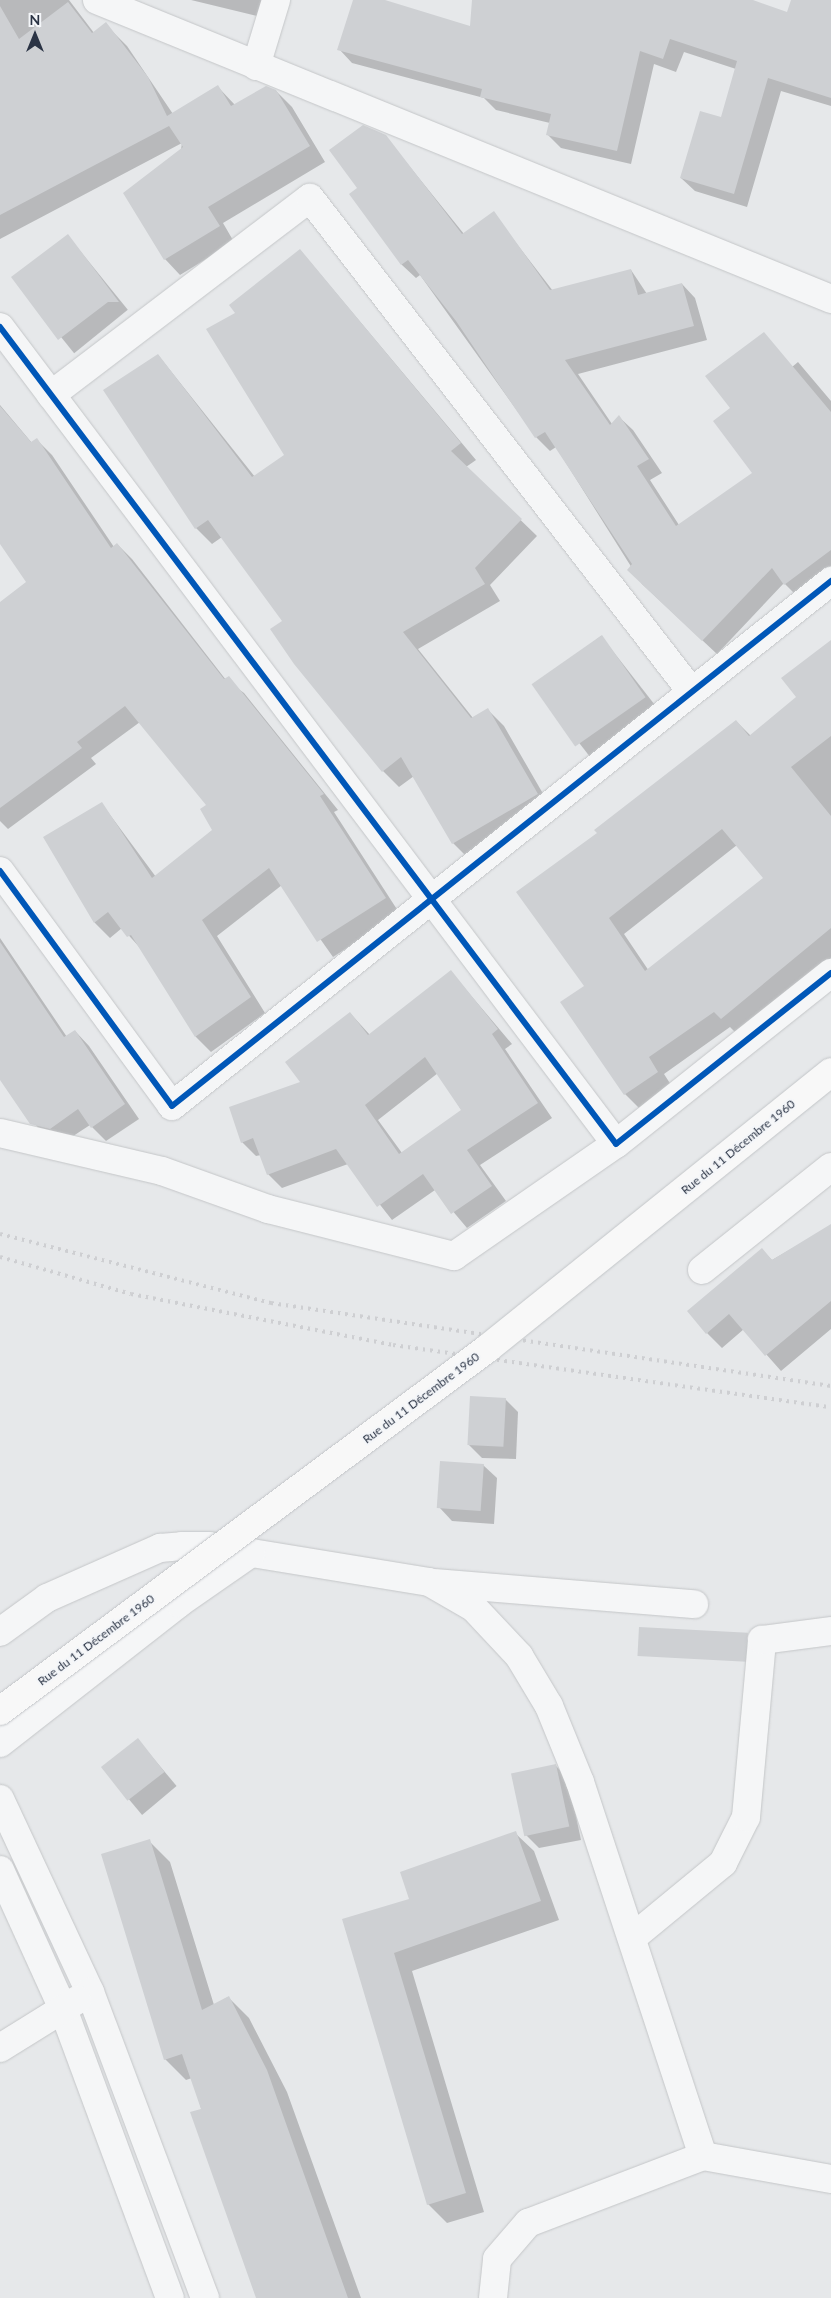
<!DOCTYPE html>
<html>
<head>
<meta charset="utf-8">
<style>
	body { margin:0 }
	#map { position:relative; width:831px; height:2298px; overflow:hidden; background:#e6e8ea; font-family:Lato,sans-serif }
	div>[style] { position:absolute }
	.shadow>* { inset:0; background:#0003; transform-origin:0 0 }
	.building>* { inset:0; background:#ced0d3; transform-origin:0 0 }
	.roads { filter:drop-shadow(0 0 1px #c4c6c8) drop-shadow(0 0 1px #c4c6c8) }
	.minor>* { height:28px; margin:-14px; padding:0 14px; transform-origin:14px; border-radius:14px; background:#f5f6f7 }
	.rail>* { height:4px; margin-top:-2px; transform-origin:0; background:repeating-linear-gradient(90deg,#cecfd2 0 2.5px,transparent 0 7.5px) }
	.bridges { filter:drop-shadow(0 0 1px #c2c5c8) drop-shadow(0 0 1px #c2c5c8) }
	.major-bridge>* { height:28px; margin:-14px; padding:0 14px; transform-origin:14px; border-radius:14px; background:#f8f8f8 }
	.cycleway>* { height:6px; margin:-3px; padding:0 3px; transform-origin:3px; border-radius:3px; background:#0057b8 }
	span { translate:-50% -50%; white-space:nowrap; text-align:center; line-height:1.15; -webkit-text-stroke:4px #f4f6f9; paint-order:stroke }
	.street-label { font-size:12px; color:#2b3445 }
	.north { position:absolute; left:10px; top:10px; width:50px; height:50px; -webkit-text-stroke:4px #f4f6f9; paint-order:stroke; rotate:0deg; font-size:14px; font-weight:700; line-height:20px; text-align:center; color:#2b3445 }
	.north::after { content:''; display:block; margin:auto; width:18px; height:22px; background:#2b3445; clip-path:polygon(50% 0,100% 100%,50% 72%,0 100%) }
</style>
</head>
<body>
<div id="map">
	<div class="shadow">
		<div style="clip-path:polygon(0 0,69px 0,107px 50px,112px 31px,127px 46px,173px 114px,218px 87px,235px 105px,276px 91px,292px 107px,325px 162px,223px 223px,234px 242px,180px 275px,165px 259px,182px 143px,0 239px)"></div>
		<div style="clip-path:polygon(191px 0,278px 0,273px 20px)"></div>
		<div style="clip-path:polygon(354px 0,379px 0,438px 20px,562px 50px,579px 0,749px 0,788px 14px,792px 0,817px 0,831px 5px,831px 106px,781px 91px,747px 207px,695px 191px,681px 178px,722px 118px,736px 69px,684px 52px,676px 72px,654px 64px,631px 164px,561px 148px,548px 135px,550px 123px,496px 110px,484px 98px,352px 63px,339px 49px)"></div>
		<div style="clip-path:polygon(385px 136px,464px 234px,493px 213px,553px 291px,631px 270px,647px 294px,682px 284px,695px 298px,707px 340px,578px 374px,612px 424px,619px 417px,633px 430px,662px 473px,650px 480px,679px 525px,754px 473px,732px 409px,764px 334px,792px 367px,798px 362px,831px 401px,831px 574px,799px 598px,784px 583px,717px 654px,642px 584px,556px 447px,550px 451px,536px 437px,420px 275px,416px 278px,402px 265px,351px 194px,359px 188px)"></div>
		<div style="left:68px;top:236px;width:95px;height:69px;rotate:51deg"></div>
		<div style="clip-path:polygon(300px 250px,476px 460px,466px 467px,537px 536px,490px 585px,500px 601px,418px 649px,473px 718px,488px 710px,504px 726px,553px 811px,469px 859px,453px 843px,414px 776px,399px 787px,383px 771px,272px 629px,284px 621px,222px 537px,212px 544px,196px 528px,158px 355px,255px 477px,286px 456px,237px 313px)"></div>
		<div style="clip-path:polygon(0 405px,32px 443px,37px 440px,52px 455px,114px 547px,117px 544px,132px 559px,226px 680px,244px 693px,338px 810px,334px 812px,400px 914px,333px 957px,282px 885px,217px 936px,265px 1013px,211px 1052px,196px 1037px,142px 950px,122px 928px,110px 938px,95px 923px,45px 837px,102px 804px,156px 877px,213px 830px,208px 805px,140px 722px,91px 758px,96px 764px,8px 829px,0 821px,0 603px,28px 583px,0 542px)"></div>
		<div style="left:601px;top:636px;width:93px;height:83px;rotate:52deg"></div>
		<div style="clip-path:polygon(evenodd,831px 641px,831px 958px,737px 1034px,730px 1027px,664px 1074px,673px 1088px,641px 1110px,625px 1094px,586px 987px,599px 833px,736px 721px,751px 736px,798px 697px,831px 641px,737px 845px,764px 878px,649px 971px,624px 934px,737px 845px)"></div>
		<div style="clip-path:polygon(0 938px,67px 1037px,75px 1031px,89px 1046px,139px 1119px,106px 1141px,90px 1125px,64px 1142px,46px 1138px,0 1078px)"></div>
		<div style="clip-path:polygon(evenodd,451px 972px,512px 1044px,505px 1049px,552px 1118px,480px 1165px,506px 1201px,467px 1228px,435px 1190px,392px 1220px,348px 1164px,282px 1188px,268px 1174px,261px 1155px,256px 1156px,242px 1142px,302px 1083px,350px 1013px,370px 1035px,451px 972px,438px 1073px,462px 1111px,402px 1153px,378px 1120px,438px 1073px)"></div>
		<div style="clip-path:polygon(831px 1226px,831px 1329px,781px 1371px,744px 1329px,722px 1348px,707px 1333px,762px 1250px,772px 1260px)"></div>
		<div style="clip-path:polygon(505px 1399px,518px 1412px,516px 1459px,482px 1458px,469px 1445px)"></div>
		<div style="clip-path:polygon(483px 1465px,497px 1478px,494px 1524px,452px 1521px,439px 1507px)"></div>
		<div style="left:138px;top:1740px;width:60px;height:45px;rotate:50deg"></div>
		<div style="clip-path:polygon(555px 1765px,568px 1778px,581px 1840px,539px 1848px,526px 1835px)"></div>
		<div style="clip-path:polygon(515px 1833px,534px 1851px,559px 1920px,412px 1971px,484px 2212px,447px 2223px,428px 2204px,343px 1920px,411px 1900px)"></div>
		<div style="clip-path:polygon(149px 1841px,170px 1862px,214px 2005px,228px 1997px,249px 2018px,287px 2092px,361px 2298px,258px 2298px,192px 2078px,186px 2080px,165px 2059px)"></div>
	</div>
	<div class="building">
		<div style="clip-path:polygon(353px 0,385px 0,470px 26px,472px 0,753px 0,787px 12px,791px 0,831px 0,831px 98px,768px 78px,734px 194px,680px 178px,700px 111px,721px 117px,737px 61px,670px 39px,663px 59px,640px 51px,617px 151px,546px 135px,551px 114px,480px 97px,482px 89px,337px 50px)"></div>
		<div style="clip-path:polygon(68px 2px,92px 33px,106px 22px,148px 77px,167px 116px,218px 85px,231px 106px,266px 86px,276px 90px,310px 146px,208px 207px,220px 226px,164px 260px,123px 193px,183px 147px,169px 126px,0 215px,0 6px,19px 39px)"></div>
		<div style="clip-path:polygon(363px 125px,386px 135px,462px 234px,494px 211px,550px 290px,631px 269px,638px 295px,682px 283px,694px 326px,565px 360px,610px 425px,619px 415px,649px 459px,637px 466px,676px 526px,752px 473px,713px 421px,730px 408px,705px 376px,764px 332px,831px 412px,831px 550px,784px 585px,772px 568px,702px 641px,627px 570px,632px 564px,545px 432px,535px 438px,456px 321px,408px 260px,401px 265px,349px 194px,357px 188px,329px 150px)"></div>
		<div style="clip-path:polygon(68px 234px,119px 302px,108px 302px,58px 340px,11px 277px)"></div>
		<div style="clip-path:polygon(300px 249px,461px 443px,451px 451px,522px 519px,475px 568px,485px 584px,403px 632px,471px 718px,488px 708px,538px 794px,452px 844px,401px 757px,382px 772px,294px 664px,270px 629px,282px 621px,208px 520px,195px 529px,103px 390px,158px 354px,252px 477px,284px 455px,206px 329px,235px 313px,229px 305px)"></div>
		<div style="clip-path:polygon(0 406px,31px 442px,37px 438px,111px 548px,117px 543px,224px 679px,229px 676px,324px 794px,320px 796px,386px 898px,317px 942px,269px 868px,202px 920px,251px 997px,195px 1037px,131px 935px,127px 937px,108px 912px,94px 923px,43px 837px,102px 802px,152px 878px,212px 830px,200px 809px,206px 805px,125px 706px,77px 742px,82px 748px,0 808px,0 602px,26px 582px,0 544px)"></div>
		<div style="left:602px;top:635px;width:76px;height:86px;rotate:55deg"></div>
		<div style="clip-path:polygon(evenodd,831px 640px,831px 736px,791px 767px,831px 816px,831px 928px,721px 1019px,714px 1012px,649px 1057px,658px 1072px,624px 1095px,560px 1002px,584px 986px,516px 892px,597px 833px,594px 830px,736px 720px,749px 736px,796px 697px,781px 678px,831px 640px,722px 829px,763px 878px,645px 971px,609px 918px,722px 829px)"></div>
		<div style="clip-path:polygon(0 942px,64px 1037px,75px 1030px,125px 1104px,91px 1128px,78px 1109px,50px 1129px,30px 1124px,0 1080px)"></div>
		<div style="clip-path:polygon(evenodd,451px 970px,498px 1029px,492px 1034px,538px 1103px,467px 1150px,492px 1186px,451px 1214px,423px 1174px,377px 1207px,336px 1149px,267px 1175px,253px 1138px,241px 1143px,229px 1107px,300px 1082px,285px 1062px,350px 1012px,368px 1035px,451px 970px,425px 1057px,461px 1110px,399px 1154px,365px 1105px,425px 1057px)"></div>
		<div style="clip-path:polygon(831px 1224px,831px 1301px,765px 1356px,729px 1314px,706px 1334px,687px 1311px,762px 1248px,772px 1260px)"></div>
		<div style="left:470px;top:1396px;width:36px;height:49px;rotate:3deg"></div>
		<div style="left:440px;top:1461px;width:44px;height:47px;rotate:4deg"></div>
		<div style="left:639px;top:1627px;width:109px;height:29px;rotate:3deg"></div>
		<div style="left:138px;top:1738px;width:43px;height:47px;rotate:52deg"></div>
		<div style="left:556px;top:1764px;width:64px;height:46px;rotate:78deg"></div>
		<div style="clip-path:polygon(516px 1831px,541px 1901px,394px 1953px,466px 2193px,427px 2205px,342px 1919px,409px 1899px,400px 1872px)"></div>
		<div style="clip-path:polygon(150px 1839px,202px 2010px,229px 1996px,267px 2070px,348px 2298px,256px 2298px,190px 2112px,201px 2109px,182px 2054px,164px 2060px,101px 1854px)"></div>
	</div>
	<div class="roads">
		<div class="minor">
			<div style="left:97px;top:0;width:793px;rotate:22.16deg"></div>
			<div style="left:256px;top:66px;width:69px;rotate:-73.1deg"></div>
			<div style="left:0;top:327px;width:1023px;rotate:52.98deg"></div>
			<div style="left:616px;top:1144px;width:275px;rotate:-38.5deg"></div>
			<div style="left:51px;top:395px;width:325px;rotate:-37.3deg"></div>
			<div style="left:310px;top:198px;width:623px;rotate:52.3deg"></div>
			<div style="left:0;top:871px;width:291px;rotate:53.8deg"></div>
			<div style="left:172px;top:1106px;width:843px;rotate:-38.54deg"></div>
			<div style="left:0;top:1133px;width:166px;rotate:13.2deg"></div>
			<div style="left:162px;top:1171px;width:113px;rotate:19.7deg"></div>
			<div style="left:268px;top:1209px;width:192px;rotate:14.2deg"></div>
			<div style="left:454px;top:1256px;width:197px;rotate:-34.7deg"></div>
			<div style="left:702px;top:1270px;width:165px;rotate:-38.6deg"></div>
			<div style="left:436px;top:1583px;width:259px;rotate:4.7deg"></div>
			<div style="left:0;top:1632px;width:58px;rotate:-35.9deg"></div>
			<div style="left:47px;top:1598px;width:124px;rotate:-23.9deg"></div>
			<div style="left:160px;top:1548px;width:22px;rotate:-5deg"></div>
			<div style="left:182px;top:1546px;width:27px"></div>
			<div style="left:209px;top:1546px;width:223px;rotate:9.3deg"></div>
			<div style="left:429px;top:1582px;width:52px;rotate:30deg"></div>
			<div style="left:474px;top:1608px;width:66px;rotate:46.8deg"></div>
			<div style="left:519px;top:1656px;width:58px;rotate:59deg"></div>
			<div style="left:549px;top:1706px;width:82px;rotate:67.8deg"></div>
			<div style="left:580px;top:1782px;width:394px;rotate:71.8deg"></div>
			<div style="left:0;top:1743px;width:227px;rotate:-38deg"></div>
			<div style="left:179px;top:1603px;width:88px;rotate:-34.8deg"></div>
			<div style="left:0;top:1799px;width:213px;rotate:65deg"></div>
			<div style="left:90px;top:1992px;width:327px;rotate:69.4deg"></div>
			<div style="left:0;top:1870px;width:153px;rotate:65.6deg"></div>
			<div style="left:63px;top:2009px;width:308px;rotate:69.7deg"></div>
			<div style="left:632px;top:1938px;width:118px;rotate:-39.5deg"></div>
			<div style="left:723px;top:1863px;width:51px;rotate:-63.4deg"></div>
			<div style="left:746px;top:1817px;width:178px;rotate:-84.8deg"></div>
			<div style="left:762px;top:1640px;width:70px;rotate:-7.4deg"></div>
			<div style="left:0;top:2048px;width:91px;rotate:-31.9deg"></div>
			<div style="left:493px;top:2298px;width:39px;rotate:-84deg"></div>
			<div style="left:497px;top:2259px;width:48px;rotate:-49.3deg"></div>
			<div style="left:528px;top:2223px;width:187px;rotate:-20.9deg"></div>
			<div style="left:703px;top:2156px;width:130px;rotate:10.2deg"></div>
		</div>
	</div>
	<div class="rail">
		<div style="left:0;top:1234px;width:280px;rotate:14.3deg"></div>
		<div style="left:271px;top:1303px;width:566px;rotate:8.43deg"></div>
		<div style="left:0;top:1257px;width:136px;rotate:15.8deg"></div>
		<div style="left:131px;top:1294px;width:267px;rotate:11deg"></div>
		<div style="left:393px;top:1345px;width:442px;rotate:8.1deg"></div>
	</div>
	<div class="bridges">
		<div class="major-bridge">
			<div style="left:0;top:1711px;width:608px;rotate:-36.64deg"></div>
			<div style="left:488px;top:1348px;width:440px;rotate:-38.8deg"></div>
		</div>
	</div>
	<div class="cycleway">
		<div style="left:0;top:327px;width:1023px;rotate:52.98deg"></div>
		<div style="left:616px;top:1144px;width:275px;rotate:-38.5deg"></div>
		<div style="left:0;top:871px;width:291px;rotate:53.8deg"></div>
		<div style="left:172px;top:1106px;width:843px;rotate:-38.54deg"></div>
	</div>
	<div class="street-label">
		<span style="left:738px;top:1147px;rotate:-39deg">Rue du 11 Décembre 1960</span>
		<span style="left:421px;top:1398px;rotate:-37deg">Rue du 11 Décembre 1960</span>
		<span style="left:96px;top:1640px;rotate:-37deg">Rue du 11 Décembre 1960</span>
	</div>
	<div class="north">N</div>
</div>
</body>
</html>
